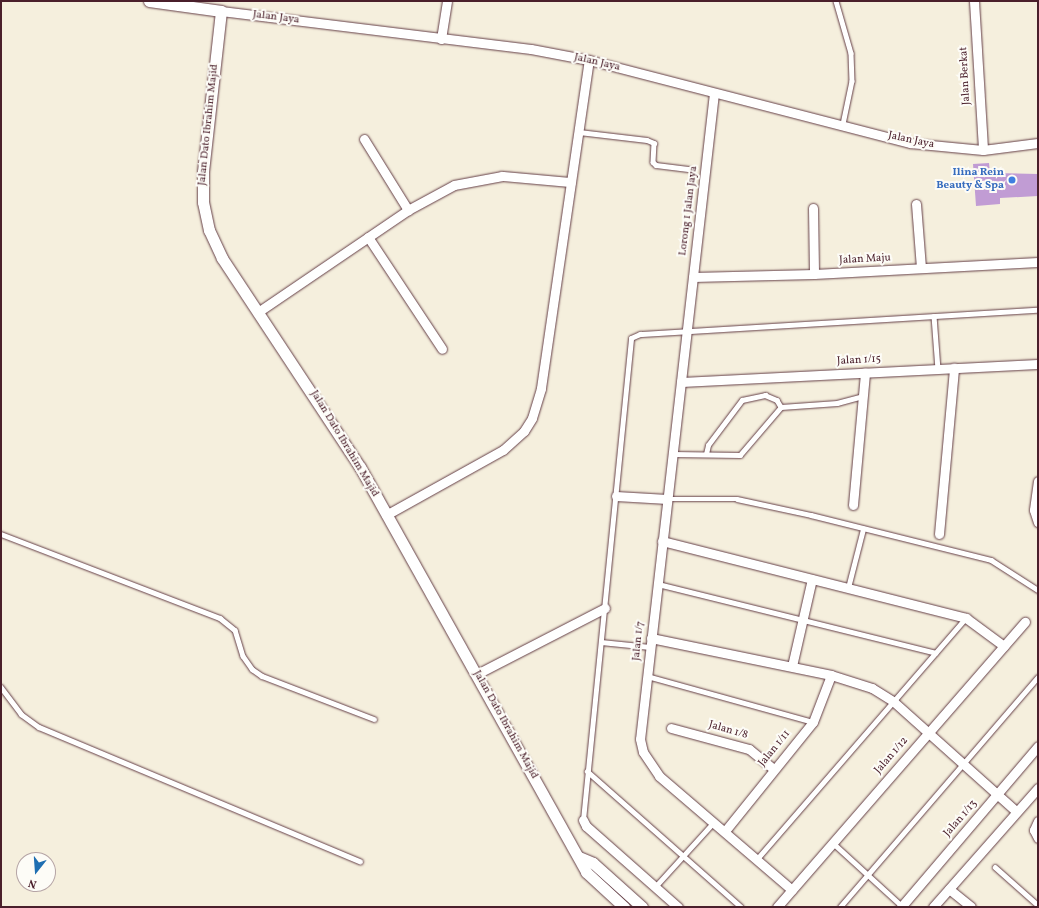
<!DOCTYPE html>
<html>
<head>
<meta charset="utf-8">
<style>
	body { margin:0 }
	#map { position:relative; width:1039px; height:908px; overflow:hidden; background:#f5efdd; font-family:Vollkorn,serif }
	div>[style] { position:absolute }
	.building>* { inset:0; background:#c19cd4 }
	.roads { filter:drop-shadow(0 0 1px #643e46) drop-shadow(0 0 1px #643e46) }
	.service>* { height:4.5px; margin:-2.25px; padding:0 2.25px; transform-origin:2.25px; border-radius:2.25px; background:#fff }
	.minor>* { height:9px; margin:-4.5px; padding:0 4.5px; transform-origin:4.5px; border-radius:4.5px; background:#fff }
	.tertiary>* { height:11px; margin:-5.5px; padding:0 5.5px; transform-origin:5.5px; border-radius:5.5px; background:#fff }
	.dots>* { width:11px; height:11px; translate:-50% -50%; box-sizing:border-box; border:2px solid #fdfcf7; border-radius:50% }
	span { translate:-50% -50%; white-space:nowrap; text-align:center; line-height:1.15; -webkit-text-stroke:4px #fdfcf7; paint-order:stroke }
	.street-label { font-size:11px; color:#4a1f2b }
	.shop-label { font-size:11px; color:#366cbe; font-weight:700 }
	.right { translate:-100% -50%; text-align:right }
	.frame { position:absolute; inset:0; border:2px solid #4a1f2b; pointer-events:none }
	.north { position:absolute; left:16px; top:852px; width:40px; height:40px; box-sizing:border-box; background:#fdfcf7; border:1px solid #b5a4a5; border-radius:50%; rotate:197deg; font-size:11px; font-weight:700; line-height:16px; text-align:center; color:#4a1f2b }
	.north::after { content:''; display:block; margin:auto; width:14px; height:18px; background:#1f6fb2; clip-path:polygon(50% 0,100% 100%,50% 72%,0 100%) }
</style>
</head>
<body>
<div id="map">
	<div class="building">
		<div style="clip-path:polygon(989px 163px,990px 173px,1038px 174px,1038px 196px,1000px 198px,1000px 204px,976px 206px,973px 164px)"></div>
	</div>
	<div class="roads">
		<div class="service">
			<div style="left:836px;top:1px;width:54px;rotate:73.9deg"></div>
			<div style="left:851px;top:53px;width:28px;rotate:88deg"></div>
			<div style="left:852px;top:81px;width:44px;rotate:101.8deg"></div>
			<div style="left:579px;top:132px;width:68px;rotate:6.7deg"></div>
			<div style="left:647px;top:140px;width:8px;rotate:23deg"></div>
			<div style="left:654px;top:143px;width:19px;rotate:93deg"></div>
			<div style="left:653px;top:162px;width:4px;rotate:45deg"></div>
			<div style="left:656px;top:165px;width:34px;rotate:7deg"></div>
			<div style="left:934px;top:316px;width:53px;rotate:85.7deg"></div>
			<div style="left:673px;top:454px;width:67px;rotate:0.9deg"></div>
			<div style="left:740px;top:455px;width:63px;rotate:-49.5deg"></div>
			<div style="left:781px;top:407px;width:56px;rotate:-4.1deg"></div>
			<div style="left:837px;top:403px;width:27px;rotate:-15deg"></div>
			<div style="left:706px;top:454px;width:9px;rotate:-77deg"></div>
			<div style="left:708px;top:445px;width:56px;rotate:-52.9deg"></div>
			<div style="left:742px;top:400px;width:24px;rotate:-12deg"></div>
			<div style="left:765px;top:395px;width:13px;rotate:23deg"></div>
			<div style="left:777px;top:400px;width:8px;rotate:60deg"></div>
			<div style="left:667px;top:499px;width:70px"></div>
			<div style="left:737px;top:499px;width:76px;rotate:12.2deg"></div>
			<div style="left:811px;top:515px;width:186px;rotate:14deg"></div>
			<div style="left:991px;top:560px;width:56px;rotate:32.6deg"></div>
			<div style="left:1px;top:534px;width:235px;rotate:21deg"></div>
			<div style="left:220px;top:618px;width:19px;rotate:39deg"></div>
			<div style="left:235px;top:630px;width:27px;rotate:73deg"></div>
			<div style="left:243px;top:656px;width:16px;rotate:55deg"></div>
			<div style="left:252px;top:669px;width:12px;rotate:35deg"></div>
			<div style="left:262px;top:676px;width:120px;rotate:21deg"></div>
			<div style="left:658px;top:584px;width:286px;rotate:13.9deg"></div>
			<div style="left:848px;top:588px;width:61px;rotate:-75.7deg"></div>
			<div style="left:601px;top:642px;width:49px;rotate:5.8deg"></div>
			<div style="left:647px;top:676px;width:172px;rotate:15.5deg"></div>
			<div style="left:1px;top:687px;width:34px;rotate:53deg"></div>
			<div style="left:21px;top:714px;width:22px;rotate:36deg"></div>
			<div style="left:39px;top:727px;width:348px;rotate:22.7deg"></div>
			<div style="left:587px;top:771px;width:205px;rotate:41.4deg"></div>
			<div style="left:583px;top:820px;width:484px;rotate:-84.3deg"></div>
			<div style="left:631px;top:338px;width:10px;rotate:-24deg"></div>
			<div style="left:640px;top:334px;width:399px;rotate:-3.5deg"></div>
			<div style="left:833px;top:843px;width:93px;rotate:42.4deg"></div>
			<div style="left:757px;top:859px;width:319px;rotate:-49.1deg"></div>
			<div style="left:995px;top:867px;width:57px;rotate:41.5deg"></div>
			<div style="left:655px;top:887px;width:88px;rotate:-47.8deg"></div>
			<div style="left:840px;top:907px;width:303px;rotate:-49.3deg"></div>
		</div>
		<div class="minor">
			<div style="left:974px;top:1px;width:149px;rotate:86.5deg"></div>
			<div style="left:221px;top:11px;width:312px;rotate:7deg"></div>
			<div style="left:531px;top:49px;width:59px;rotate:10.7deg"></div>
			<div style="left:589px;top:60px;width:332px;rotate:14.5deg"></div>
			<div style="left:910px;top:143px;width:73px;rotate:5.5deg"></div>
			<div style="left:983px;top:150px;width:55px;rotate:-7.3deg"></div>
			<div style="left:441px;top:39px;width:38px;rotate:-81deg"></div>
			<div style="left:714px;top:93px;width:650px;rotate:96.53deg"></div>
			<div style="left:640px;top:739px;width:13px;rotate:77deg"></div>
			<div style="left:643px;top:752px;width:29px;rotate:56deg"></div>
			<div style="left:659px;top:776px;width:175px;rotate:40.6deg"></div>
			<div style="left:364px;top:139px;width:84px;rotate:58.2deg"></div>
			<div style="left:916px;top:204px;width:64px;rotate:85.5deg"></div>
			<div style="left:813px;top:208px;width:66px;rotate:89.1deg"></div>
			<div style="left:368px;top:237px;width:134px;rotate:56.5deg"></div>
			<div style="left:693px;top:277px;width:121px;rotate:-1.4deg"></div>
			<div style="left:814px;top:274px;width:224px;rotate:-3.1deg"></div>
			<div style="left:258px;top:312px;width:181px;rotate:-34.2deg"></div>
			<div style="left:408px;top:210px;width:52px;rotate:-28.5deg"></div>
			<div style="left:454px;top:185px;width:49px;rotate:-10.6deg"></div>
			<div style="left:502px;top:176px;width:69px;rotate:5deg"></div>
			<div style="left:681px;top:382px;width:357px;rotate:-2.9deg"></div>
			<div style="left:1038px;top:481px;width:29px;rotate:98deg"></div>
			<div style="left:1034px;top:510px;width:13px;rotate:72deg"></div>
			<div style="left:616px;top:496px;width:51px;rotate:3.4deg"></div>
			<div style="left:853px;top:505px;width:133px;rotate:-84.8deg"></div>
			<div style="left:386px;top:515px;width:134px;rotate:-29.1deg"></div>
			<div style="left:503px;top:450px;width:28px;rotate:-42deg"></div>
			<div style="left:524px;top:431px;width:15px;rotate:-58deg"></div>
			<div style="left:532px;top:418px;width:31px;rotate:-73deg"></div>
			<div style="left:541px;top:388px;width:331px;rotate:-81.7deg"></div>
			<div style="left:939px;top:534px;width:167px;rotate:-84.8deg"></div>
			<div style="left:662px;top:541px;width:314px;rotate:14.2deg"></div>
			<div style="left:966px;top:618px;width:47px;rotate:36.4deg"></div>
			<div style="left:651px;top:638px;width:184px;rotate:11.6deg"></div>
			<div style="left:831px;top:675px;width:43px;rotate:17.6deg"></div>
			<div style="left:872px;top:688px;width:26px;rotate:32deg"></div>
			<div style="left:894px;top:702px;width:164px;rotate:41.8deg"></div>
			<div style="left:792px;top:666px;width:89px;rotate:-77.1deg"></div>
			<div style="left:477px;top:674px;width:144px;rotate:-27.3deg"></div>
			<div style="left:671px;top:728px;width:81px;rotate:15.1deg"></div>
			<div style="left:749px;top:749px;width:32px;rotate:39deg"></div>
			<div style="left:583px;top:820px;width:7px;rotate:63deg"></div>
			<div style="left:586px;top:826px;width:123px;rotate:41.4deg"></div>
			<div style="left:1038px;top:821px;width:10px;rotate:114deg"></div>
			<div style="left:1034px;top:830px;width:9px;rotate:63deg"></div>
			<div style="left:725px;top:831px;width:140px;rotate:-51.1deg"></div>
			<div style="left:813px;top:722px;width:50px;rotate:-69deg"></div>
			<div style="left:949px;top:889px;width:28px;rotate:39deg"></div>
			<div style="left:777px;top:907px;width:378px;rotate:-49deg"></div>
			<div style="left:901px;top:907px;width:211px;rotate:-49.6deg"></div>
			<div style="left:933px;top:907px;width:159px;rotate:-48.6deg"></div>
		</div>
		<div class="tertiary">
			<div style="left:149px;top:1px;width:73px;rotate:7.9deg"></div>
			<div style="left:221px;top:11px;width:162px;rotate:96.4deg"></div>
			<div style="left:203px;top:172px;width:30px;rotate:90deg"></div>
			<div style="left:203px;top:202px;width:29px;rotate:78deg"></div>
			<div style="left:209px;top:230px;width:31px;rotate:65deg"></div>
			<div style="left:222px;top:258px;width:250px;rotate:56.6deg"></div>
			<div style="left:360px;top:467px;width:464px;rotate:60.8deg"></div>
			<div style="left:586px;top:872px;width:52px;rotate:42.6deg"></div>
			<div style="left:579px;top:857px;width:15px;rotate:23deg"></div>
			<div style="left:593px;top:863px;width:66px;rotate:41.9deg"></div>
		</div>
	</div>
	<div class="dots">
		<div style="left:1012px;top:180px;background:#3f7fe0"></div>
	</div>
	<div class="street-label">
		<span style="left:276px;top:18px;rotate:7deg">Jalan Jaya</span>
		<span style="left:597px;top:63px;rotate:13deg">Jalan Jaya</span>
		<span style="left:966px;top:76px;rotate:-93deg">Jalan Berkat</span>
		<span style="left:209px;top:125px;rotate:-84deg">Jalan Dato Ibrahim Majid</span>
		<span style="left:911px;top:141px;rotate:12deg">Jalan Jaya</span>
		<span style="left:689px;top:211px;rotate:-83deg">Lorong 1 Jalan Jaya</span>
		<span style="left:865px;top:260px;rotate:-3deg">Jalan Maju</span>
		<span style="left:859px;top:361px;rotate:-3deg">Jalan 1/15</span>
		<span style="left:344px;top:444px;rotate:59deg">Jalan Dato Ibrahim Majid</span>
		<span style="left:639px;top:641px;rotate:-84deg">Jalan 1/7</span>
		<span style="left:505px;top:725px;rotate:61deg">Jalan Dato Ibrahim Majid</span>
		<span style="left:728px;top:731px;rotate:16deg">Jalan 1/8</span>
		<span style="left:775px;top:749px;rotate:-51deg">Jalan 1/11</span>
		<span style="left:892px;top:756px;rotate:-49deg">Jalan 1/12</span>
		<span style="left:961px;top:819px;rotate:-49deg">Jalan 1/13</span>
	</div>
	<div class="shop-label">
		<span class="right" style="left:1004px;top:180px">Ilina Rein<br>Beauty &amp; Spa</span>
	</div>
	<div class="frame"></div>
	<div class="north">N</div>
</div>
</body>
</html>
